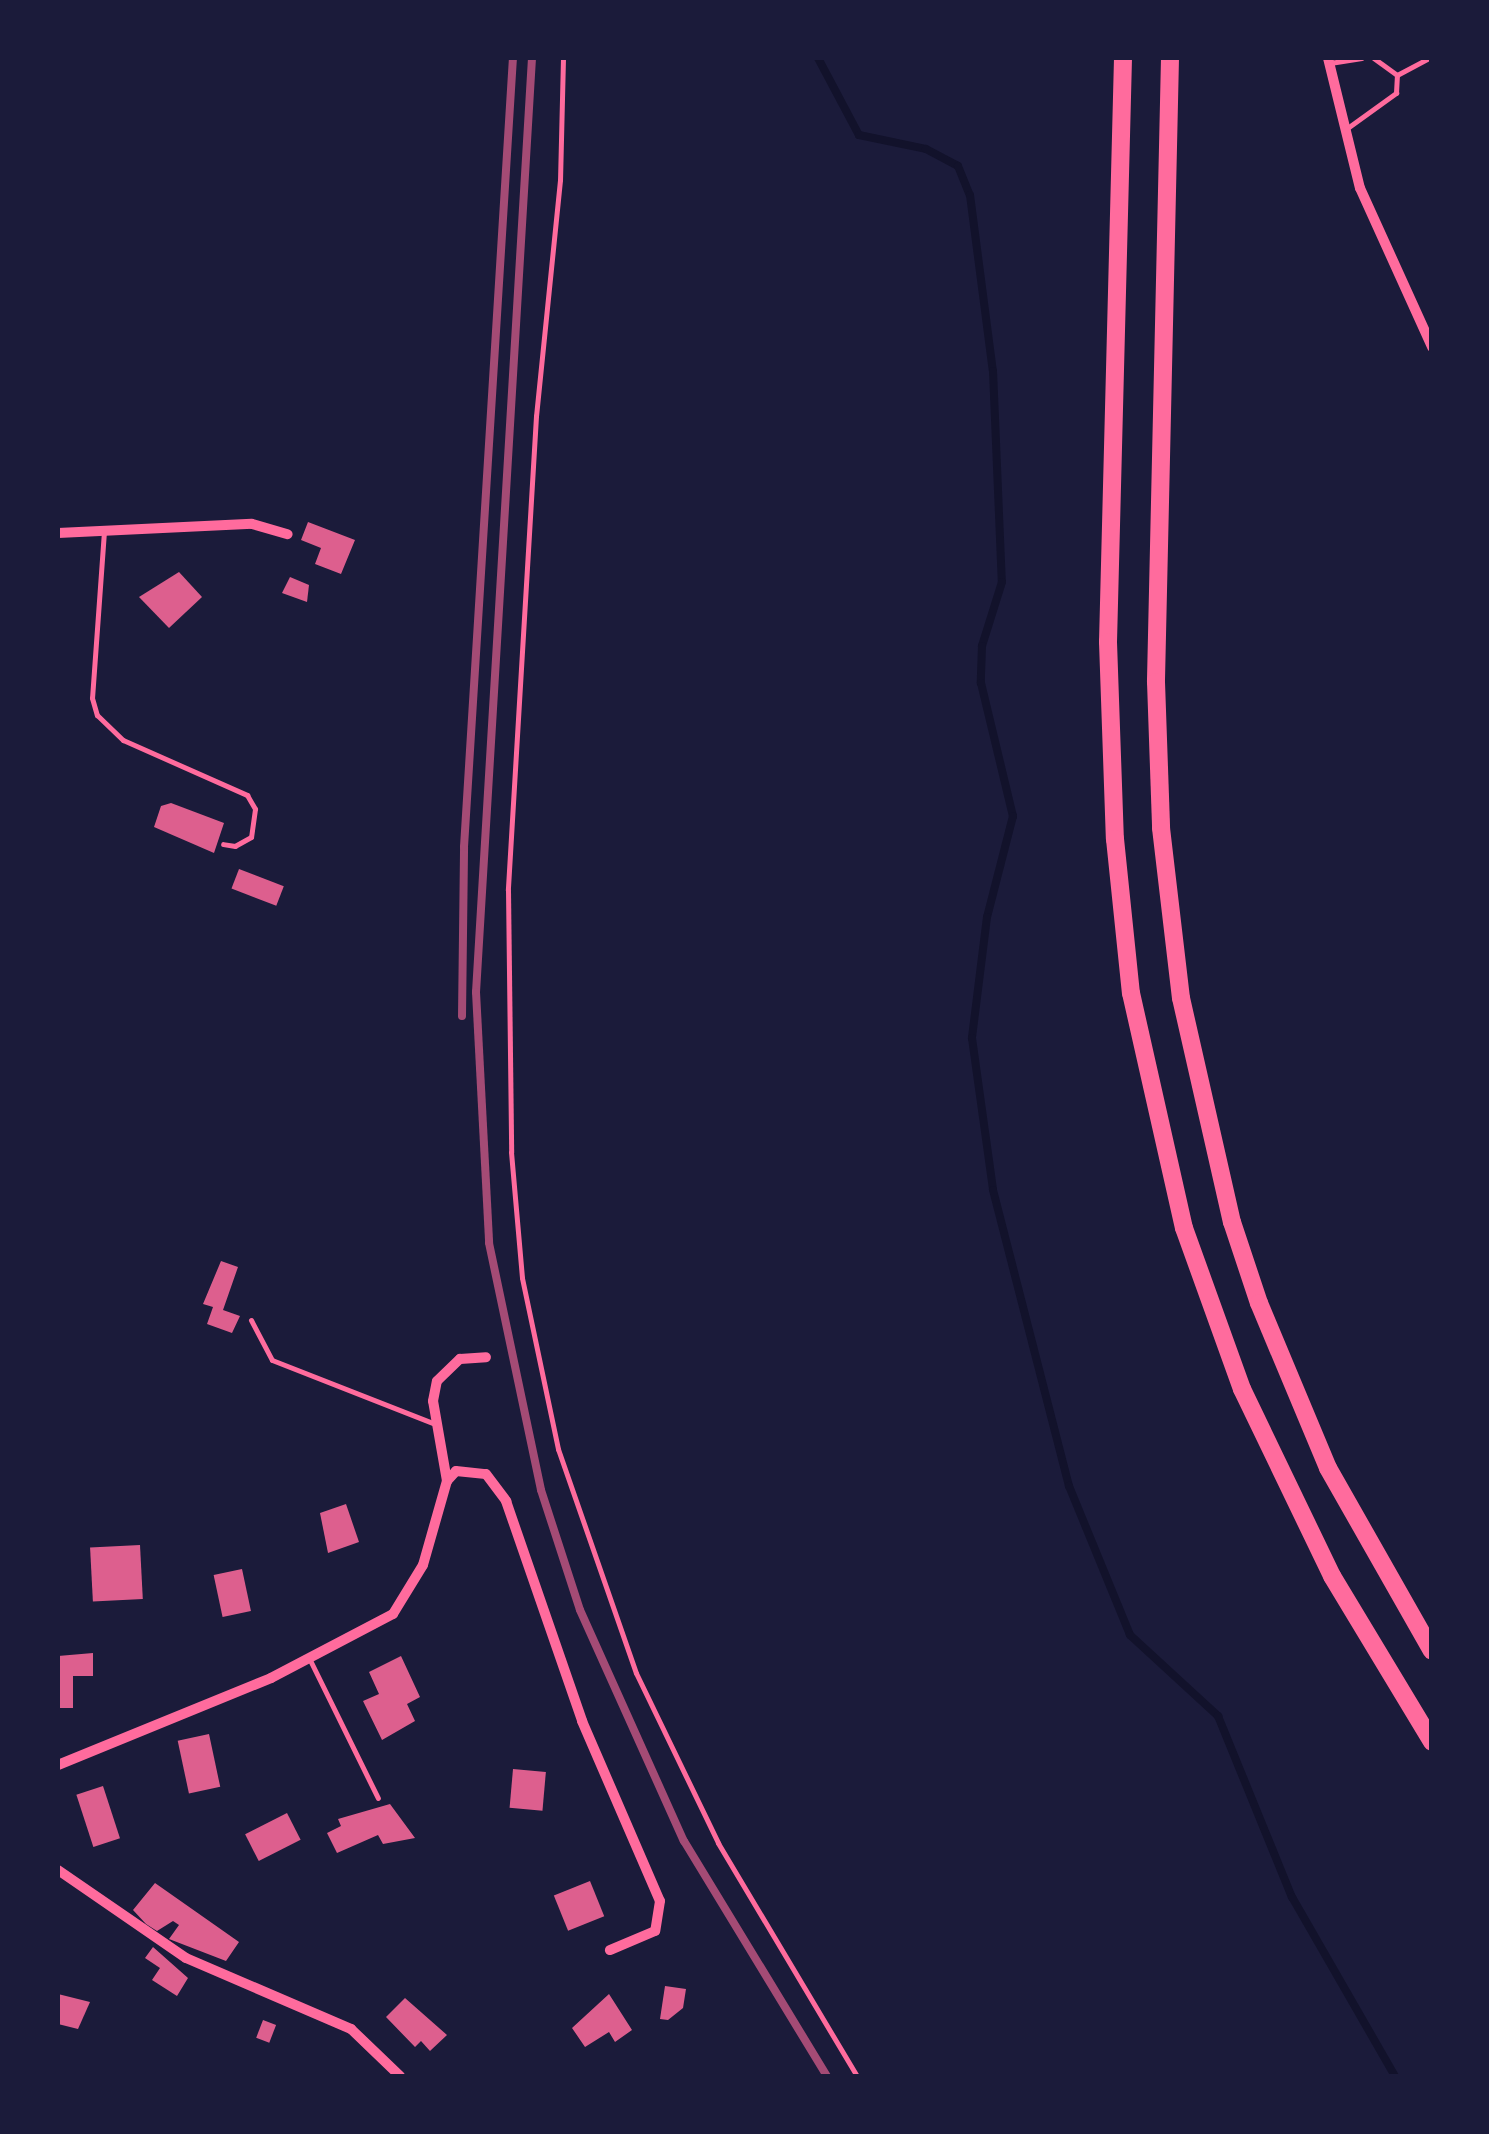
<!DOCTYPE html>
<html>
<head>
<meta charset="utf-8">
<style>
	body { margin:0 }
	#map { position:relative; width:1489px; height:2134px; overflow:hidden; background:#1b1b3a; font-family:"Work Sans",sans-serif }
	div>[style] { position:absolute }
	.stream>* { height:8px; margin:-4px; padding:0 4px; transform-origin:4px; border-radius:4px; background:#12122b }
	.building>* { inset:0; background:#dd5f8e; transform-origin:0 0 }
	.service>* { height:5px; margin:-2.5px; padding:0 2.5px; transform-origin:2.5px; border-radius:2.5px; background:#ff6b9d }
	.minor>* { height:10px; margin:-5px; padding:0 5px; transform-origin:5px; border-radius:5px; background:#ff6b9d }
	.trunk>* { height:18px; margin:-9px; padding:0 9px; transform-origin:9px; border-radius:9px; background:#ff6b9d }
	.rail>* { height:8px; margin:-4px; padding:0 4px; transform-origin:4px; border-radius:4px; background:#a44b75 }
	span { translate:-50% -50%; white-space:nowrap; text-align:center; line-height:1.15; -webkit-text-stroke:9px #1b1b3a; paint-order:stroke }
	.frame { position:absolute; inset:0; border:60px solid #1b1b3a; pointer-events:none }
</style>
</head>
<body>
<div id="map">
	<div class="stream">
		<div style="left:818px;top:58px;width:87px;rotate:62deg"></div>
		<div style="left:859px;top:135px;width:68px;rotate:11.8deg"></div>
		<div style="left:926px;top:149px;width:36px;rotate:28deg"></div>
		<div style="left:958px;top:166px;width:31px;rotate:68deg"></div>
		<div style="left:970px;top:195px;width:177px;rotate:82.6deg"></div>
		<div style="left:993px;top:371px;width:211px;rotate:87.6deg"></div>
		<div style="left:1002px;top:582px;width:67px;rotate:107.4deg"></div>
		<div style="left:982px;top:646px;width:37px;rotate:92deg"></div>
		<div style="left:981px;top:683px;width:137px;rotate:76.5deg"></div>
		<div style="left:1013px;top:816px;width:104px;rotate:104.4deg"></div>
		<div style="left:987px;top:917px;width:122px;rotate:97.1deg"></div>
		<div style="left:972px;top:1038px;width:153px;rotate:82.1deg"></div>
		<div style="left:993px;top:1190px;width:306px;rotate:75.6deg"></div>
		<div style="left:1069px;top:1486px;width:161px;rotate:67.7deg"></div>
		<div style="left:1130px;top:1635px;width:120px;rotate:42.6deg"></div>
		<div style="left:1218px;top:1716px;width:196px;rotate:67.8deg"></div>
		<div style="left:1292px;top:1897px;width:207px;rotate:60.1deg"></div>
	</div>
	<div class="building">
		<div style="clip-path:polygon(308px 522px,355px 540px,341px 574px,315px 564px,321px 548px,301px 540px)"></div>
		<div style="clip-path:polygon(179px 572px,202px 597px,169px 628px,139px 597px)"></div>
		<div style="clip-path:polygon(290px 577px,309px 585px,307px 602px,282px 593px)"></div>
		<div style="clip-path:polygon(171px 803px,224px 823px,214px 853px,154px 827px,161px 806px)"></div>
		<div style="left:239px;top:869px;width:48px;height:21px;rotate:21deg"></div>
		<div style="clip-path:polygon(221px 1261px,238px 1267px,223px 1310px,240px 1316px,232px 1333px,207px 1324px,213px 1307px,203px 1304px)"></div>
		<div style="clip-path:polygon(346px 1504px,359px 1542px,328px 1553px,320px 1513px)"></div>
		<div style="left:140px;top:1545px;width:54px;height:50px;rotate:87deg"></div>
		<div style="left:242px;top:1569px;width:43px;height:29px;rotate:78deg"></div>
		<div style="clip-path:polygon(93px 1653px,93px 1676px,73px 1676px,73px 1708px,58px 1708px,58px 1656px)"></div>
		<div style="clip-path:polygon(401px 1656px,420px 1697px,407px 1704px,415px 1721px,382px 1740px,363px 1701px,379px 1694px,369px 1672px)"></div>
		<div style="left:209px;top:1734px;width:54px;height:32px;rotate:78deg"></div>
		<div style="left:513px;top:1769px;width:33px;height:39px;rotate:5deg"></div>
		<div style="left:103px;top:1786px;width:55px;height:28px;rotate:72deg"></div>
		<div style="clip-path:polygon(390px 1804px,415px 1838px,383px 1844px,378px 1835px,337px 1853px,327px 1833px,341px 1826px,338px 1819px)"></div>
		<div style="left:287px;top:1813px;width:30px;height:47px;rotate:63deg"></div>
		<div style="left:590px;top:1881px;width:38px;height:39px;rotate:68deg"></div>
		<div style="clip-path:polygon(155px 1883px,239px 1942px,226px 1961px,169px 1939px,179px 1925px,173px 1921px,157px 1931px,146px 1924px,133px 1910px)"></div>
		<div style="clip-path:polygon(153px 1947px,188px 1978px,177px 1996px,152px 1980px,160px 1968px,145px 1958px)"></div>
		<div style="clip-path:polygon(665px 1986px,686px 1989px,683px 2008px,668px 2020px,660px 2019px)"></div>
		<div style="clip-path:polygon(58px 1994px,90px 2002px,78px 2029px,58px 2024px)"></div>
		<div style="clip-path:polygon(609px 1994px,632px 2030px,615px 2042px,609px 2032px,585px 2047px,572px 2028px)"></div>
		<div style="clip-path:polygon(405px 1998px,447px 2035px,430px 2051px,421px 2041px,415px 2047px,386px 2017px)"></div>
		<div style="left:263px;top:2020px;width:14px;height:19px;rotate:21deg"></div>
	</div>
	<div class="service">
		<div style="left:563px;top:58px;width:122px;rotate:91.4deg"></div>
		<div style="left:560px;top:180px;width:237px;rotate:95.8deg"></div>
		<div style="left:536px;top:416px;width:475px;rotate:93.4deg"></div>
		<div style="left:508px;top:890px;width:262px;rotate:89.3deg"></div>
		<div style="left:511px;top:1152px;width:126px;rotate:85deg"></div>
		<div style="left:522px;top:1278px;width:175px;rotate:78.1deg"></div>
		<div style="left:558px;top:1449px;width:237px;rotate:70.8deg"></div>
		<div style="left:636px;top:1673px;width:189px;rotate:64.2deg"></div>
		<div style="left:718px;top:1843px;width:271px;rotate:59.2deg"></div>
		<div style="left:1330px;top:63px;width:32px;rotate:-9deg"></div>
		<div style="left:1397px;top:75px;width:36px;rotate:-28deg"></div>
		<div style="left:1346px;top:129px;width:62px;rotate:-35.8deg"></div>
		<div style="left:1396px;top:93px;width:18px;rotate:-87deg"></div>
		<div style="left:1397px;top:75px;width:29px;rotate:-144deg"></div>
		<div style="left:104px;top:531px;width:167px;rotate:94.1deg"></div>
		<div style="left:92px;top:698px;width:18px;rotate:74deg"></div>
		<div style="left:97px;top:715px;width:36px;rotate:44deg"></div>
		<div style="left:123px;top:740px;width:136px;rotate:23.9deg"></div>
		<div style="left:247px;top:795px;width:16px;rotate:60deg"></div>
		<div style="left:255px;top:809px;width:28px;rotate:98deg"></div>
		<div style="left:251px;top:837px;width:18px;rotate:151deg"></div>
		<div style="left:235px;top:846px;width:12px;rotate:-171deg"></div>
		<div style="left:251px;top:1320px;width:45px;rotate:62.3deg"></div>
		<div style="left:272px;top:1360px;width:175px;rotate:21.4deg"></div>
		<div style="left:309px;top:1658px;width:156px;rotate:63.8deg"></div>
	</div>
	<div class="minor">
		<div style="left:1328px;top:58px;width:134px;rotate:76.2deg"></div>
		<div style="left:1360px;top:188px;width:175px;rotate:65.6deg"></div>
		<div style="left:58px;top:533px;width:194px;rotate:-2.7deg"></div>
		<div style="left:252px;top:524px;width:37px;rotate:16deg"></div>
		<div style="left:447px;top:1481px;width:81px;rotate:-99.9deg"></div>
		<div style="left:433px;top:1401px;width:20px;rotate:-79deg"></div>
		<div style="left:437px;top:1381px;width:32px;rotate:-44deg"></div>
		<div style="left:460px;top:1359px;width:26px;rotate:-4deg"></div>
		<div style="left:58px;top:1765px;width:230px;rotate:-22.2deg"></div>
		<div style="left:271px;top:1678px;width:138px;rotate:-27.7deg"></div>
		<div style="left:393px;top:1614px;width:57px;rotate:-58.5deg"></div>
		<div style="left:423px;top:1565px;width:87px;rotate:-74.1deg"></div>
		<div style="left:447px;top:1481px;width:13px;rotate:-48deg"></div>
		<div style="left:456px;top:1471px;width:30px;rotate:6deg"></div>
		<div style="left:486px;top:1474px;width:34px;rotate:53deg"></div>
		<div style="left:506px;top:1501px;width:233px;rotate:70.9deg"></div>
		<div style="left:582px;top:1721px;width:196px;rotate:66.6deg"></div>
		<div style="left:660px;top:1901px;width:30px;rotate:99deg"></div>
		<div style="left:655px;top:1931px;width:49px;rotate:157.1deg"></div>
		<div style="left:58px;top:1870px;width:155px;rotate:34.5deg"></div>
		<div style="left:186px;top:1958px;width:180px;rotate:23.3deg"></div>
		<div style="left:351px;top:2029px;width:68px;rotate:43.8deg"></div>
	</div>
	<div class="trunk">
		<div style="left:1123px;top:58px;width:584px;rotate:91.47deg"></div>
		<div style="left:1108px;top:642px;width:197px;rotate:88deg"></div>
		<div style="left:1115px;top:839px;width:155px;rotate:84.1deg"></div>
		<div style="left:1131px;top:993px;width:241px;rotate:77.3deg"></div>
		<div style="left:1184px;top:1228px;width:171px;rotate:70.2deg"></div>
		<div style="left:1242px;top:1389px;width:208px;rotate:64.3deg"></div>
		<div style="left:1332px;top:1576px;width:194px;rotate:58.9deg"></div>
		<div style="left:1170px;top:58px;width:624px;rotate:91.29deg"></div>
		<div style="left:1156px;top:682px;width:146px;rotate:88deg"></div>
		<div style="left:1161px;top:828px;width:171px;rotate:83.3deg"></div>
		<div style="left:1181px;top:998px;width:230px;rotate:77.2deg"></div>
		<div style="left:1232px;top:1222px;width:85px;rotate:71.6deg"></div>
		<div style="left:1259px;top:1303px;width:179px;rotate:67.3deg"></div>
		<div style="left:1328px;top:1468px;width:210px;rotate:60.4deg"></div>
	</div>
	<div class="rail">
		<div style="left:532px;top:58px;width:936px;rotate:93.43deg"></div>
		<div style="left:476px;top:992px;width:251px;rotate:87deg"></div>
		<div style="left:489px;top:1243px;width:252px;rotate:78.1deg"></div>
		<div style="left:541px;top:1490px;width:126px;rotate:72deg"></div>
		<div style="left:580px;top:1610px;width:253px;rotate:65.8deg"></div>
		<div style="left:684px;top:1841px;width:275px;rotate:58.7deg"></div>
		<div style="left:462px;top:1016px;width:169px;rotate:-89.3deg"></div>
		<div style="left:464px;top:847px;width:791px;rotate:-86.45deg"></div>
	</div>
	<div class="frame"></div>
</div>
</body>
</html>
